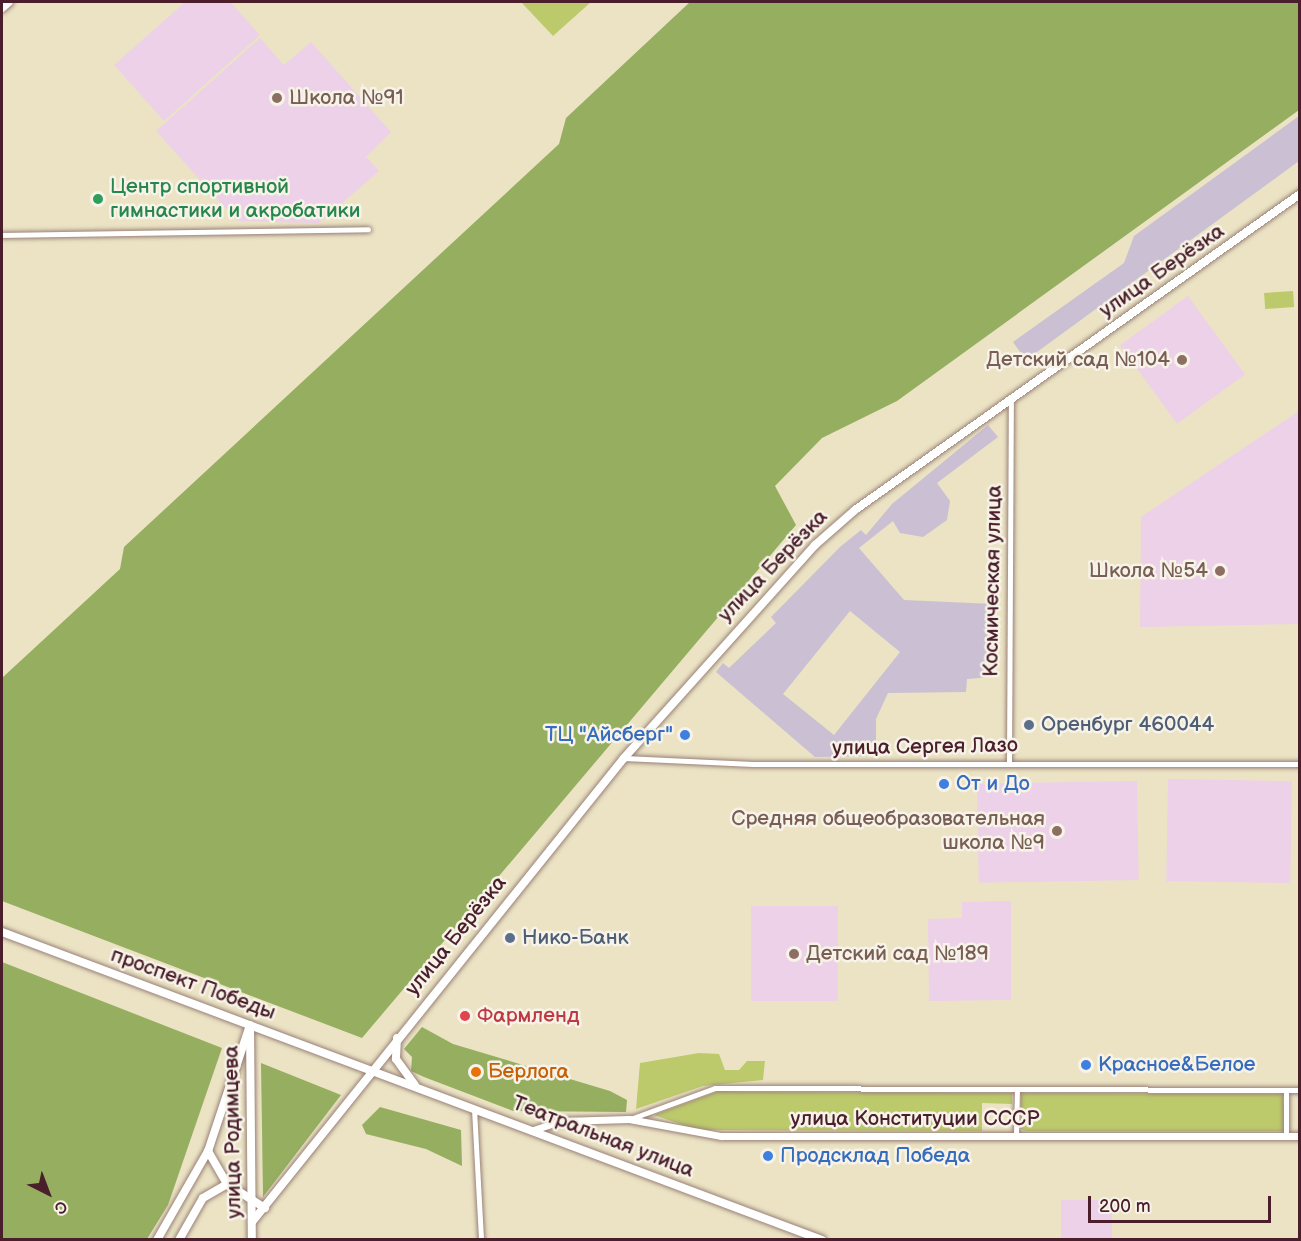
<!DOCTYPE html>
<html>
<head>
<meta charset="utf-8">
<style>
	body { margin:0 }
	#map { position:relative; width:1301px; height:1241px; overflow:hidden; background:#ebe3c4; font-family:"Balsamiq Sans",sans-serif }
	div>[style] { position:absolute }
	.built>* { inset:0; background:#ecd1e9; transform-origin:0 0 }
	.industrial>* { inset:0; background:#cbbfd4 }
	.green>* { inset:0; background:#bdca6c; transform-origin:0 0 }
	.forest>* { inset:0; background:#96ae60 }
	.roads { filter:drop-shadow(0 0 2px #9a8178) drop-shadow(0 0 2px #9a8178) }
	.minor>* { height:5px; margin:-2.5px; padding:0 2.5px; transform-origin:2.5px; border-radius:2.5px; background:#fff }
	.tertiary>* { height:7px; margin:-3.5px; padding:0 3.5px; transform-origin:3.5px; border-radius:3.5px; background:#fff }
	.secondary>* { height:8px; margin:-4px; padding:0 4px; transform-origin:4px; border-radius:4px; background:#fff }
	.primary>* { height:8px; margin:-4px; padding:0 4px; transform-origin:4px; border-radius:4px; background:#fff }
	.dots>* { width:16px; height:16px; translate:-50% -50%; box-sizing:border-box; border:3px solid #f7f3e8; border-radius:50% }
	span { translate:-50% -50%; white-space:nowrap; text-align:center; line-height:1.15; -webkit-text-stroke:5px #f7f3e8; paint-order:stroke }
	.education-label { font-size:21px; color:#785e54 }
	.left { translate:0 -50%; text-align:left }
	.right { translate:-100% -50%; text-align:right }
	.leisure-label { font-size:21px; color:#27864d }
	.street-label { font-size:21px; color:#4a1f2b }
	.service-label { font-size:21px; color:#4e5e75 }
	.shop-label { font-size:21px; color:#366cbe }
	.health-label { font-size:21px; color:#be3a42 }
	.food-label { font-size:21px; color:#c56008 }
	.frame { position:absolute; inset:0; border:3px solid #4a1f2b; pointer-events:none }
	.north { position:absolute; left:18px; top:1163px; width:60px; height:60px; -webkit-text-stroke:4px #f7f3e8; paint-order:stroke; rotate:138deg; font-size:16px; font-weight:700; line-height:24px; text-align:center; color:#4a1f2b }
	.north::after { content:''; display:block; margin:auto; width:21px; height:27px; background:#4a1f2b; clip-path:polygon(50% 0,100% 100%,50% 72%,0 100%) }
	.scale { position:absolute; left:1088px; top:1196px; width:183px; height:27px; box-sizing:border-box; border:3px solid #4a1f2b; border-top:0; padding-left:8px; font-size:18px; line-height:21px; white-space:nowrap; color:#4a1f2b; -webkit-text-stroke:4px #f7f3e8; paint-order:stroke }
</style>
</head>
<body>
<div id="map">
	<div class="built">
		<div style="clip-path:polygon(185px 2px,230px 2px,260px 35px,164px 121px,114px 65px)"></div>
		<div style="clip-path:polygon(260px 38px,284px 65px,311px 42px,391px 132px,366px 157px,379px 171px,319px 223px,237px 221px,156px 131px)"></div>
		<div style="left:1188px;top:296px;width:97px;height:84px;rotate:54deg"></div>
		<div style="clip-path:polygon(1299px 411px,1299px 624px,1140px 627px,1141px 517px)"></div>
		<div style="left:1168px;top:779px;width:124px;height:102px;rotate:1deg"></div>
		<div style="left:1137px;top:781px;width:99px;height:160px;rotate:89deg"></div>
		<div style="clip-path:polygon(1011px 901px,1011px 1000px,929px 1001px,928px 919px,962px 918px,962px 902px)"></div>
		<div style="left:838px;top:906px;width:95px;height:87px;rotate:90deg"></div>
		<div style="left:1061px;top:1200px;width:51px;height:39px"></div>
	</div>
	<div class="industrial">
		<div style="clip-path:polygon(1299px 116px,1299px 161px,1026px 360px,1013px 342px,1124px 263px,1134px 236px)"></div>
		<div style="clip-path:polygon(evenodd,988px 425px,998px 437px,937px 483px,950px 501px,947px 520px,923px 537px,900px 533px,893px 521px,859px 548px,904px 600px,993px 604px,992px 677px,967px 679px,966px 692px,888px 693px,876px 719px,876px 756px,815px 757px,716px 672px,723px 663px,729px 668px,776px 623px,771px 617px,840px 547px,861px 530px,866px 535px,892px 504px,988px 425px,850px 611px,900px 652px,834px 735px,783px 694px,850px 611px)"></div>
	</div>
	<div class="green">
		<div style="clip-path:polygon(521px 2px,591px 2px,553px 36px)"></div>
		<div style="left:1293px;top:291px;width:16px;height:29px;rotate:86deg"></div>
		<div style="clip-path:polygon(699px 1053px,719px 1054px,725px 1070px,739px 1070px,747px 1061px,765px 1061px,763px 1080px,703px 1086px,636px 1109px,640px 1063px)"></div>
		<div style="clip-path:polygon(719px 1091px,745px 1092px,1012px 1093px,1012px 1104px,982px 1103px,982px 1131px,698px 1130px,654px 1115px)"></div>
		<div style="clip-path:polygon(1021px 1093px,1283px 1094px,1284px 1131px,1026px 1131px,1021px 1129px)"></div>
	</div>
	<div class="forest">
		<div style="clip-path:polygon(690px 2px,1299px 2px,1299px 110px,897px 401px,822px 438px,775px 486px,796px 525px,362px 1038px,2px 901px,2px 678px,120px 569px,124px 547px,559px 144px,566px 118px)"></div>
		<div style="clip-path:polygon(2px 962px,222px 1048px,168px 1205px,147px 1239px,2px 1239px)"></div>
		<div style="clip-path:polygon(422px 1027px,453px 1044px,610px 1091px,627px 1100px,626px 1112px,513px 1111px,424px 1077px,411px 1071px,412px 1057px,404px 1049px)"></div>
		<div style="clip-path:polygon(261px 1063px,341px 1095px,263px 1197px)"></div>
		<div style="clip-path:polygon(380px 1107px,461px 1130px,462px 1166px,426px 1149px,366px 1134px,362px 1125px)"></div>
	</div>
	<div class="roads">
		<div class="minor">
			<div style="left:2px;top:235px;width:366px;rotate:-0.9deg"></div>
			<div style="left:624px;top:758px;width:129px;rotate:2.7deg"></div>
			<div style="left:753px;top:764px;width:547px"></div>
			<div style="left:1009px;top:762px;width:362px;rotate:-89.7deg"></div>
			<div style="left:474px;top:1109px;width:131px;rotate:86.9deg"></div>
			<div style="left:630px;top:1119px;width:90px;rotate:-20deg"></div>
			<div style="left:715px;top:1088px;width:585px;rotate:0.2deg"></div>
			<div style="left:1016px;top:1135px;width:46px;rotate:-88.8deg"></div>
			<div style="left:1286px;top:1136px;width:46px;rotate:-90deg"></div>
		</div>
		<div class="tertiary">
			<div style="left:533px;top:1130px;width:29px;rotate:-18deg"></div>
			<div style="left:561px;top:1121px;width:68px;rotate:-1.7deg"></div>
			<div style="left:629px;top:1119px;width:94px;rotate:10.5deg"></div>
			<div style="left:721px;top:1136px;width:579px"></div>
		</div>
		<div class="secondary">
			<div style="left:2px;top:8px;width:9px;rotate:-41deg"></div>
			<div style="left:250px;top:1025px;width:133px;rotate:108.4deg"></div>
			<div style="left:208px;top:1151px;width:38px;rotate:60deg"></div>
			<div style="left:227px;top:1184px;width:45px;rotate:32.3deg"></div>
			<div style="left:250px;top:1026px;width:214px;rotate:89.5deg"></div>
			<div style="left:397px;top:1038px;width:21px;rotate:93deg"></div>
			<div style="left:396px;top:1059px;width:32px;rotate:54deg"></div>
			<div style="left:252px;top:1222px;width:595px;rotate:-51.28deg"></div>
			<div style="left:624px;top:758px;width:286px;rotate:-48.1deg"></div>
			<div style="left:815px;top:545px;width:53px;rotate:-41.2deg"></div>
			<div style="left:855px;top:510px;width:546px;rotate:-35.38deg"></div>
			<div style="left:157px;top:1240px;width:103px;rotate:-60.2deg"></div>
			<div style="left:179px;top:1240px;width:48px;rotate:-60.3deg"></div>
			<div style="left:203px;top:1198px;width:28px;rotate:-30deg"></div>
		</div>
		<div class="primary">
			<div style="left:2px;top:932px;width:876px;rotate:20.59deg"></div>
		</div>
	</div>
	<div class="dots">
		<div style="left:277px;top:98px;background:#8d6e63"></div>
		<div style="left:98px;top:199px;background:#2e9e5b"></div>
		<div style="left:1182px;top:360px;background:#8d6e63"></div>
		<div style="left:1220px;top:571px;background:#8d6e63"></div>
		<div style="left:1029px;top:725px;background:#5c6f8a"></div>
		<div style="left:685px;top:735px;background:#3f7fe0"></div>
		<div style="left:944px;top:784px;background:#3f7fe0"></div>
		<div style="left:1057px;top:831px;background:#8d6e63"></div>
		<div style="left:510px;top:938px;background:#5c6f8a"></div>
		<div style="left:794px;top:954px;background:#8d6e63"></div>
		<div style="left:465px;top:1016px;background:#e0444e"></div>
		<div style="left:1086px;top:1065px;background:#3f7fe0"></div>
		<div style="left:476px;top:1072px;background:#e8710a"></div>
		<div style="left:768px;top:1156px;background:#3f7fe0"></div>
	</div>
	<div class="education-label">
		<span class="left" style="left:289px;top:98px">Школа №91</span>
		<span class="right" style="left:1170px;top:360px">Детский сад №104</span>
		<span class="right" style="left:1208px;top:571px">Школа №54</span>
		<span class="right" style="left:1045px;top:831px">Средняя общеобразовательная<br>школа №9</span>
		<span class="left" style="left:806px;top:954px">Детский сад №189</span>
	</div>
	<div class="leisure-label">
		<span class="left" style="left:110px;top:199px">Центр спортивной<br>гимнастики и акробатики</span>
	</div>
	<div class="street-label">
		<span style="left:1162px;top:271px;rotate:-35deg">улица Берёзка</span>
		<span style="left:773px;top:566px;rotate:-46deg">улица Берёзка</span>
		<span style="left:993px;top:581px;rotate:-89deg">Космическая улица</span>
		<span style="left:925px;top:747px;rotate:-1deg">улица Сергея Лазо</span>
		<span style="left:456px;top:936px;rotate:-51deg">улица Берёзка</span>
		<span style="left:193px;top:984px;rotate:20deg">проспект Победы</span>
		<span style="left:915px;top:1119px">улица Конституции СССР</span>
		<span style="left:233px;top:1132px;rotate:-91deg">улица Родимцева</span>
		<span style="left:603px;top:1137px;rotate:21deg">Театральная улица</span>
	</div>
	<div class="service-label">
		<span class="left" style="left:1041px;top:725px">Оренбург 460044</span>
		<span class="left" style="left:522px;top:938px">Нико-Банк</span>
	</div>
	<div class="shop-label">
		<span class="right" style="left:673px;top:735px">ТЦ "Айсберг"</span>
		<span class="left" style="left:956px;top:784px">От и До</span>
		<span class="left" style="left:1098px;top:1065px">Красное&amp;Белое</span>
		<span class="left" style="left:780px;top:1156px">Продсклад Победа</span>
	</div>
	<div class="health-label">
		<span class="left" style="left:477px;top:1016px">Фармленд</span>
	</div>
	<div class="food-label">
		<span class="left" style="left:488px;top:1072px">Берлога</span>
	</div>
	<div class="frame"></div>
	<div class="north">С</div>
	<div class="scale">200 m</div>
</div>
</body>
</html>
